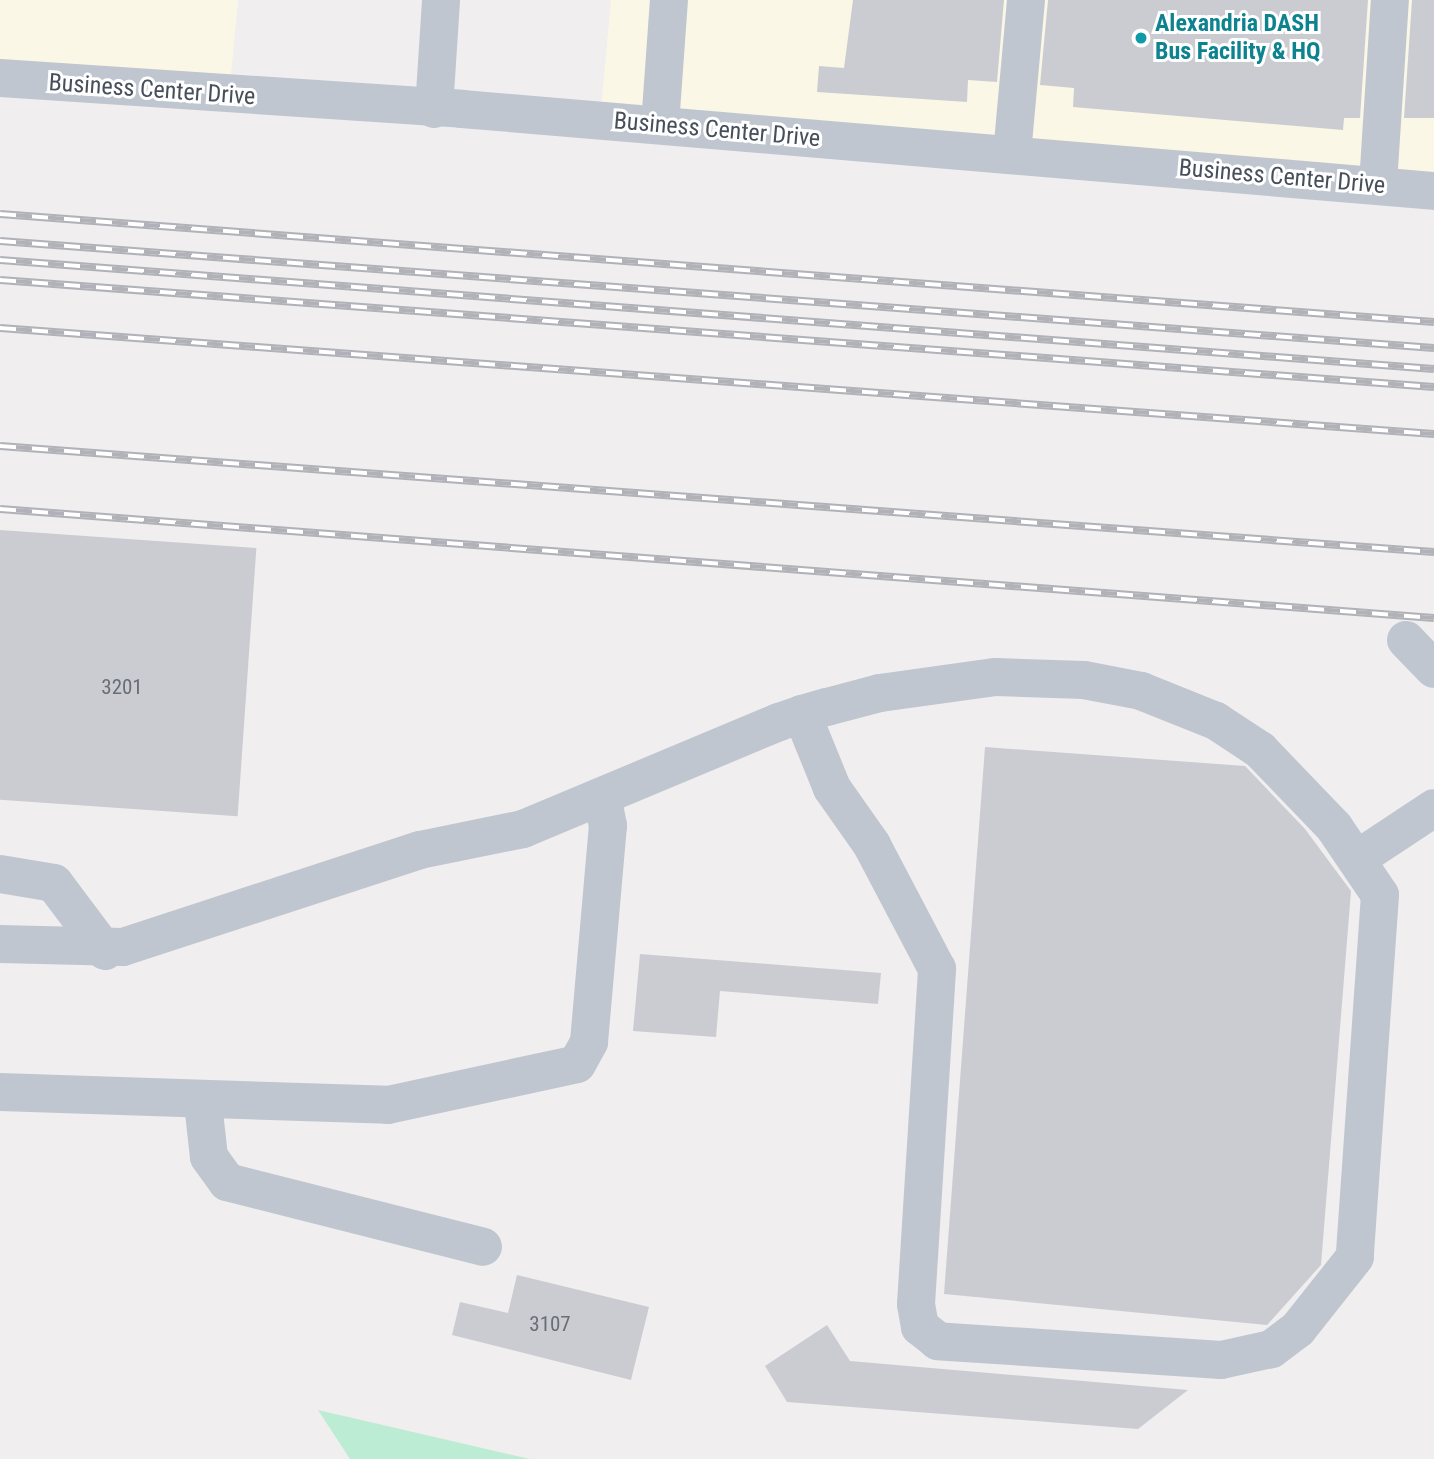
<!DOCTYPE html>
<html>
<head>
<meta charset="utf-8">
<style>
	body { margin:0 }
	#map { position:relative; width:1434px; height:1459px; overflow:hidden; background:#f0eeee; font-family:"Roboto Condensed",sans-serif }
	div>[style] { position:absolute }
	.commercial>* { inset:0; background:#fbf7e7 }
	.green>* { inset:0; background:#bdecd4 }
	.building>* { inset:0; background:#cbccd2; transform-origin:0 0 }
	.minor>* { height:38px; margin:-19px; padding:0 19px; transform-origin:19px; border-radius:19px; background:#bfc6cf }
	.rail>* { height:8px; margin-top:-4px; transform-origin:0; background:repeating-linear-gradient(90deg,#fff 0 16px,#b0b2b8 0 32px); box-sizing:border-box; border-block:2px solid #b0b2b8 }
	.dots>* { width:19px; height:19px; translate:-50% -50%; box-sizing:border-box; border:4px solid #fff; border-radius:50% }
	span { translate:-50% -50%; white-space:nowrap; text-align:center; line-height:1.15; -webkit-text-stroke:6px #fff; paint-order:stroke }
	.number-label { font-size:21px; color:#686e78 }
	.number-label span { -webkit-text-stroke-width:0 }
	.culture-label { font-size:24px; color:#0d838f; font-weight:700 }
	.left { translate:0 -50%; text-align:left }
	.street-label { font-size:24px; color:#474f5a }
</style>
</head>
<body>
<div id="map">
	<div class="commercial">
		<div style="clip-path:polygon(0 0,238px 0,229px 96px,0 78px)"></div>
		<div style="clip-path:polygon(611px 0,1434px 0,1434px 187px,600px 120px)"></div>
	</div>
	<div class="green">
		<div style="clip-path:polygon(318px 1410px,530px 1459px,350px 1459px)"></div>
	</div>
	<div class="building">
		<div style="clip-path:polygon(853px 0,1004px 0,997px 82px,968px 80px,967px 102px,817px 92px,819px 66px,844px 68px)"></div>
		<div style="clip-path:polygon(1048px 0,1368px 0,1360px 118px,1344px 118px,1343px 130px,1073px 107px,1074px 88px,1040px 85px)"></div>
		<div style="clip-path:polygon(1412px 0,1434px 0,1434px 118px,1404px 118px)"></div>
		<div style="left:0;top:530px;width:257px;height:269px;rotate:4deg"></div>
		<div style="clip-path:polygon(985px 747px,1245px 766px,1305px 829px,1351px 891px,1321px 1265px,1267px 1325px,944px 1294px)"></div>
		<div style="clip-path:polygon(640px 954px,881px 973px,878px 1004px,720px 991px,716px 1037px,633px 1031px)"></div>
		<div style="clip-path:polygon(517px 1275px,649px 1307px,631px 1380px,452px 1335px,460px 1302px,508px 1313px)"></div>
		<div style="clip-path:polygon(827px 1325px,850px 1361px,1188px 1390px,1138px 1429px,787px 1402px,765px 1366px)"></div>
	</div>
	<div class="minor">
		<div style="left:0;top:78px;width:463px;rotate:3.8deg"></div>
		<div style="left:462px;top:109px;width:975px;rotate:4.82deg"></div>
		<div style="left:434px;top:109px;width:109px;rotate:-86.3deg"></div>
		<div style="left:660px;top:125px;width:125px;rotate:-85.9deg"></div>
		<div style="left:1012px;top:154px;width:155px;rotate:-84.8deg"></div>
		<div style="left:1378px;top:184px;width:184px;rotate:-86.3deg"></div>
		<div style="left:1406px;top:640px;width:40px;rotate:46deg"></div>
		<div style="left:1357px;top:859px;width:92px;rotate:-33.5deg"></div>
		<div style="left:0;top:874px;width:55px;rotate:9.5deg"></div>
		<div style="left:54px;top:883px;width:85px;rotate:53.1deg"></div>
		<div style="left:0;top:944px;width:123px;rotate:1.4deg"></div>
		<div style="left:123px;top:947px;width:312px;rotate:-18.1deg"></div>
		<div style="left:420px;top:850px;width:105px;rotate:-11.5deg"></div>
		<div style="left:523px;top:829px;width:277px;rotate:-22.7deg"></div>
		<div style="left:779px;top:722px;width:24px;rotate:-19deg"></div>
		<div style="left:802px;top:714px;width:26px;rotate:-16deg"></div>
		<div style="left:827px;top:707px;width:55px;rotate:-14.8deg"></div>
		<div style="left:880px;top:693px;width:117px;rotate:-7.9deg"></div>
		<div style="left:996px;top:677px;width:88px;rotate:2deg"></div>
		<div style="left:1084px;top:680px;width:58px;rotate:10.9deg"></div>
		<div style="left:1141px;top:691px;width:81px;rotate:21.8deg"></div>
		<div style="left:1216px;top:721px;width:53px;rotate:33.4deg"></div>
		<div style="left:1260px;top:750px;width:107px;rotate:46.1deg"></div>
		<div style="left:1334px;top:827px;width:82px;rotate:55.9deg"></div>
		<div style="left:1380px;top:895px;width:363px;rotate:94deg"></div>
		<div style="left:1355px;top:1257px;width:92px;rotate:128.4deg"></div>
		<div style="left:1298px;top:1329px;width:34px;rotate:143deg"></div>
		<div style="left:1271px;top:1349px;width:51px;rotate:167.6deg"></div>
		<div style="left:1221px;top:1360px;width:284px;rotate:-176.2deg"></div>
		<div style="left:938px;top:1341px;width:23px;rotate:-142deg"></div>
		<div style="left:920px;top:1327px;width:23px;rotate:-100deg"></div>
		<div style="left:916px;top:1304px;width:336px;rotate:-86.4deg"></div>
		<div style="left:937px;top:969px;width:140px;rotate:-117.7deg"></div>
		<div style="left:872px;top:845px;width:70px;rotate:-125.1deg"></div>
		<div style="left:832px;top:788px;width:80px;rotate:-112.1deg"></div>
		<div style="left:0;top:1092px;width:388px;rotate:1.9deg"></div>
		<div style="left:388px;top:1105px;width:193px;rotate:-12.2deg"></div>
		<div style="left:577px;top:1064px;width:25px;rotate:-61deg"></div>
		<div style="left:589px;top:1042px;width:217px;rotate:-85deg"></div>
		<div style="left:608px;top:826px;width:25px;rotate:-101deg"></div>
		<div style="left:203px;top:1103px;width:54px;rotate:83.7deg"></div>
		<div style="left:209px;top:1157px;width:31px;rotate:54deg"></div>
		<div style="left:227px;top:1182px;width:264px;rotate:14.2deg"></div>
	</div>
	<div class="rail">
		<div style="left:0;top:214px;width:1438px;rotate:4.31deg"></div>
		<div style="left:0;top:241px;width:1438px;rotate:4.27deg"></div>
		<div style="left:0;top:260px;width:1438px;rotate:4.35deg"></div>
		<div style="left:0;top:280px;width:1438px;rotate:4.27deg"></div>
		<div style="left:0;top:328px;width:1438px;rotate:4.23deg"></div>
		<div style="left:0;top:446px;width:1438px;rotate:4.23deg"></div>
		<div style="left:0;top:509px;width:1438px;rotate:4.35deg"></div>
	</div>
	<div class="dots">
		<div style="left:1141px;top:38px;background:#0f9aa8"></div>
	</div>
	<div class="number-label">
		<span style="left:122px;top:687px">3201</span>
		<span style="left:550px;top:1324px">3107</span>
	</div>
	<div class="culture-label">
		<span class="left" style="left:1155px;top:38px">Alexandria DASH<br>Bus Facility &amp; HQ</span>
	</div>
	<div class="street-label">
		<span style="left:152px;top:90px;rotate:4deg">Business Center Drive</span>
		<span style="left:717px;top:130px;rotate:5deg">Business Center Drive</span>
		<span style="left:1282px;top:177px;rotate:5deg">Business Center Drive</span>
	</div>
</div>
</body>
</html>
